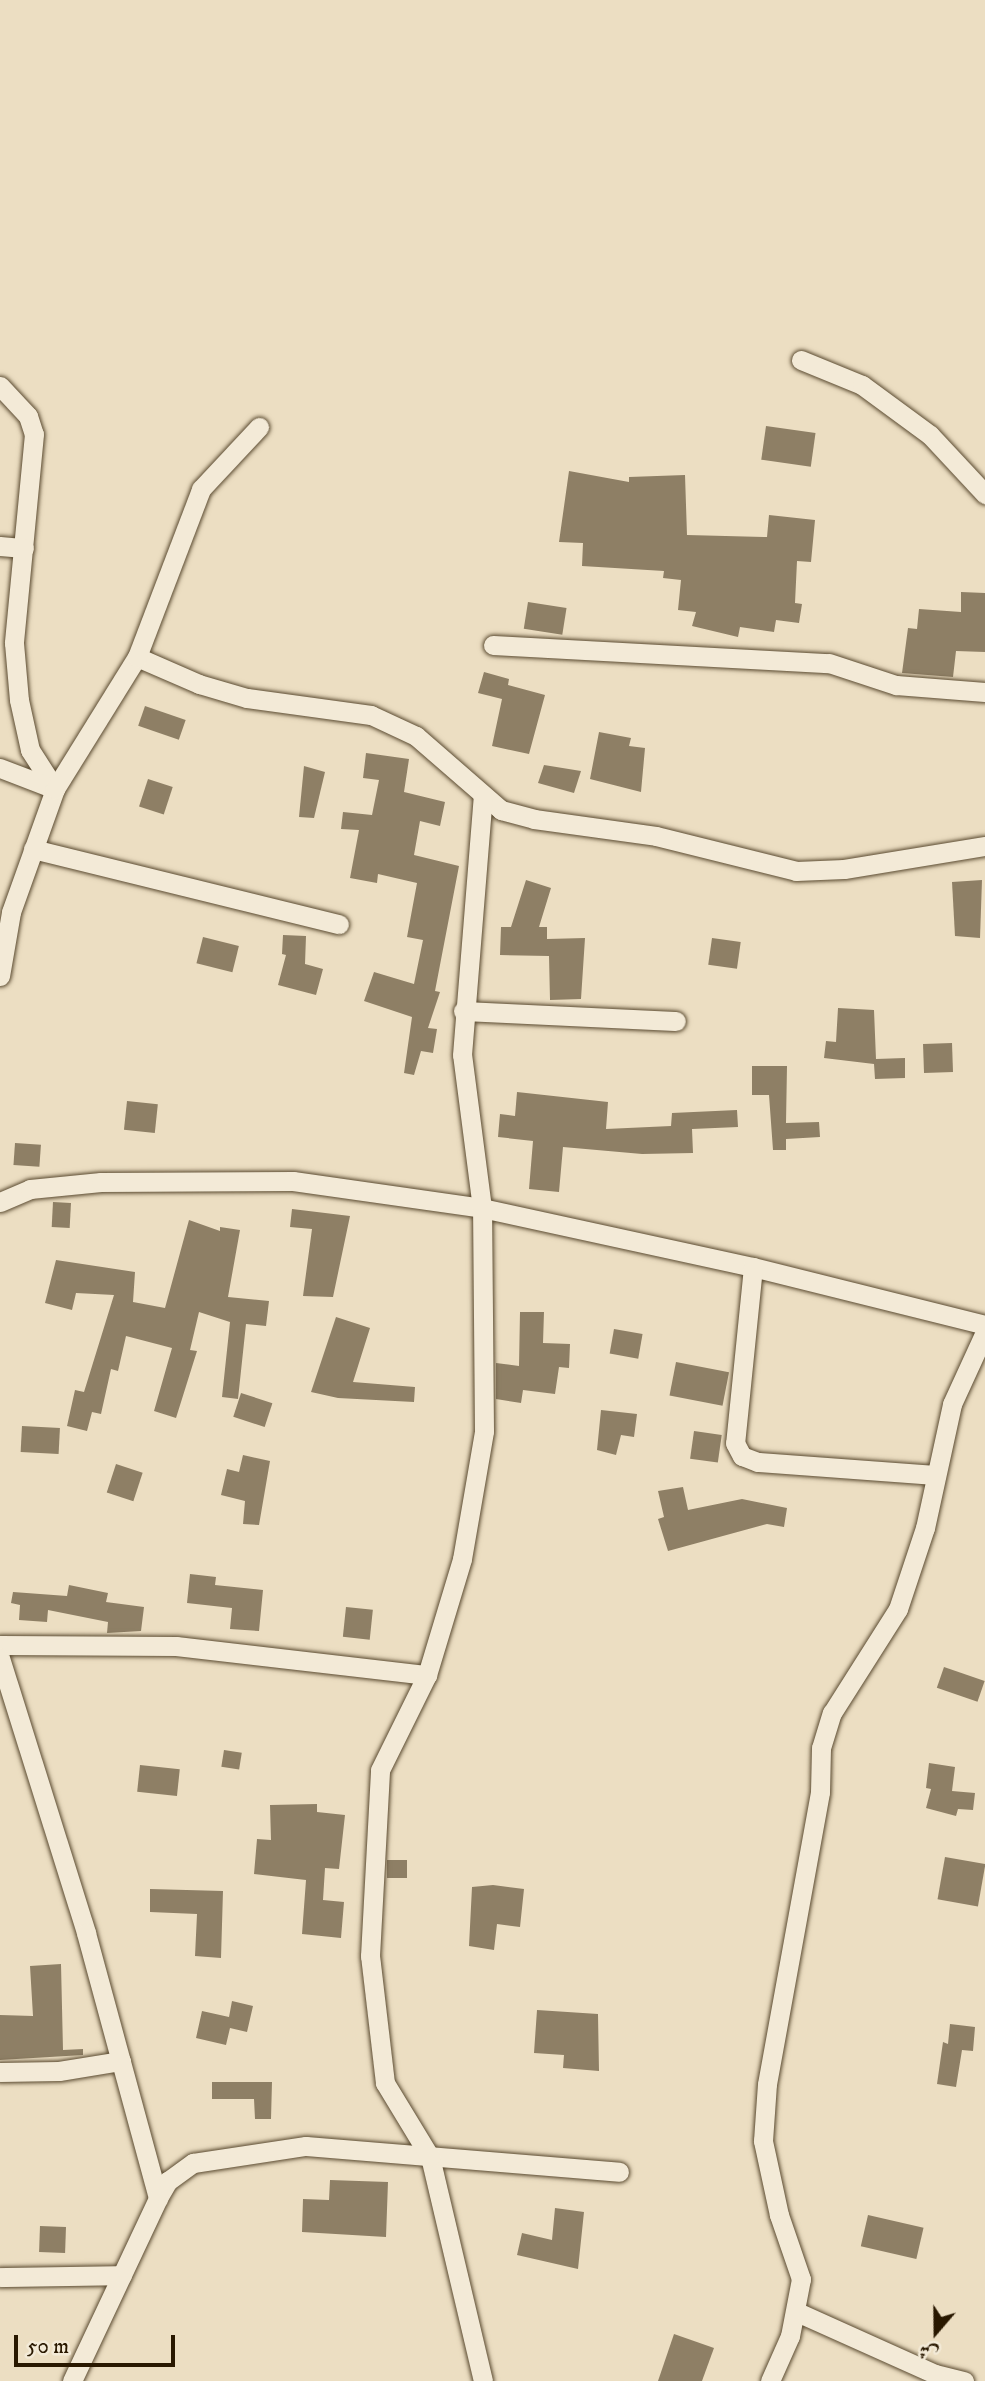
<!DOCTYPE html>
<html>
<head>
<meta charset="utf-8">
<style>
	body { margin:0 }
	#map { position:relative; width:985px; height:2381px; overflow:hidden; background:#ecdec2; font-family:"IM FELL DW Pica",Amiri,serif }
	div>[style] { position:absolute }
	.building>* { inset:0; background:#8e7f65; transform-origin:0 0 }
	.roads { filter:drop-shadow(0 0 2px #5a4a30) drop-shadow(0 0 2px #5a4a30) }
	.street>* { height:19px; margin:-9.5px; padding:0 9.5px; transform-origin:9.5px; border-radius:9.5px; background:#f3ead7 }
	span { translate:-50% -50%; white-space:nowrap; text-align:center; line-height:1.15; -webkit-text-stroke:7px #f3ead7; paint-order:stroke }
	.north { position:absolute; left:901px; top:2297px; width:70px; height:70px; -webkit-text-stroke:5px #f3ead7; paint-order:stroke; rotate:200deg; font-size:19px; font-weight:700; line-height:28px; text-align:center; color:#291800 }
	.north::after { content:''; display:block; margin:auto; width:24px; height:32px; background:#291800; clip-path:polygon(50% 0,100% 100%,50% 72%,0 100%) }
	.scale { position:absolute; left:14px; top:2335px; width:161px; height:32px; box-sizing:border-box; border:4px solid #291800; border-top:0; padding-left:9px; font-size:21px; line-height:24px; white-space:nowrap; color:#291800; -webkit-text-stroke:5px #f3ead7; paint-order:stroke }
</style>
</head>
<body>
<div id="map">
	<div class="building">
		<div style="left:766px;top:426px;width:50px;height:34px;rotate:8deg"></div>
		<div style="clip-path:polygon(569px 471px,629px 482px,629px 477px,685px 475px,687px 535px,767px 537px,769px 515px,815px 520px,811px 562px,797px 561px,795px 603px,802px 604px,799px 623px,776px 620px,774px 632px,740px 627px,738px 637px,692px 626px,696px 612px,678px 610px,681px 580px,663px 578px,664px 571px,582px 566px,583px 543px,559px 542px)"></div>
		<div style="clip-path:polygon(961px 592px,985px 593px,985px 652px,956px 651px,953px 677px,902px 673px,908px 628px,917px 629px,919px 609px,961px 612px)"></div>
		<div style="left:528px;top:602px;width:39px;height:27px;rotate:9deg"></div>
		<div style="clip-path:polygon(484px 672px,509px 679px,508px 685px,545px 695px,529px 754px,492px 746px,502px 699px,478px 693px)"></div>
		<div style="left:145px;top:706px;width:43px;height:21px;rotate:19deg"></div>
		<div style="clip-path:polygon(599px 732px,631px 738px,629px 746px,645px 748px,641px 792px,590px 779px)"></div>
		<div style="clip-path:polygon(366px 753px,409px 759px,404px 792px,445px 802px,440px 826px,420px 821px,414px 855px,459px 866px,435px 991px,440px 992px,428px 1028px,437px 1029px,433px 1053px,421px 1051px,414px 1075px,404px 1073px,412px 1017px,364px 1001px,374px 972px,414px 984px,423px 940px,407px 937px,417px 883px,378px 874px,377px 883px,350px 878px,359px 830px,341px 829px,343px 812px,372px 815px,379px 780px,363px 778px)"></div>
		<div style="clip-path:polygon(544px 765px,581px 771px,574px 793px,538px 783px)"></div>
		<div style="clip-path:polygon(304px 766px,325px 772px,314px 818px,299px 817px)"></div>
		<div style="left:148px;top:779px;width:26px;height:29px;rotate:18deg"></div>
		<div style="clip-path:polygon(526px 880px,551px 888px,539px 927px,547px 927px,547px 939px,585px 938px,581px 999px,550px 1000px,549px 956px,500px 955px,501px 927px,511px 927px)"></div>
		<div style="clip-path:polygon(982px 880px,980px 938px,955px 936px,952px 882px)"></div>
		<div style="clip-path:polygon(283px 935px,306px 936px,305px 964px,323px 969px,316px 995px,278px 985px,286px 955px,282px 954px)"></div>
		<div style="left:203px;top:937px;width:37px;height:27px;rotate:14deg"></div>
		<div style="left:712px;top:938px;width:29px;height:27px;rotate:8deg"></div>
		<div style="clip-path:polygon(838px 1008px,874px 1010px,876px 1059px,905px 1058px,905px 1078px,875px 1079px,874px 1064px,824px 1058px,826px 1041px,836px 1042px)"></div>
		<div style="left:952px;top:1043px;width:29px;height:29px;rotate:88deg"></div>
		<div style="clip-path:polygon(752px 1066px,787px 1066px,786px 1123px,819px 1122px,820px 1137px,786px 1139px,786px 1150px,773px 1150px,769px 1095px,752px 1095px)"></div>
		<div style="clip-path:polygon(517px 1092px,608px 1102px,606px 1129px,671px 1126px,672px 1113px,737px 1110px,738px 1127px,692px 1129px,693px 1153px,642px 1154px,563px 1147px,559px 1192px,529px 1189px,533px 1141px,498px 1137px,500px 1114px,515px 1116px)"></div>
		<div style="left:127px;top:1101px;width:31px;height:29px;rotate:6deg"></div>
		<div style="left:15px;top:1143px;width:26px;height:22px;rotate:4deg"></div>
		<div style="left:53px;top:1202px;width:18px;height:25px;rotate:3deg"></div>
		<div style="clip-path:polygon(292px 1209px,350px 1216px,333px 1297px,303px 1296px,312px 1229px,290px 1227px)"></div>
		<div style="clip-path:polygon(189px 1220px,220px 1231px,220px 1227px,240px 1230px,228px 1297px,269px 1301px,266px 1326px,246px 1324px,238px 1399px,222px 1397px,230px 1322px,199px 1312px,190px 1350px,197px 1351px,176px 1418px,154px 1411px,172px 1348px,126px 1336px,118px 1371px,111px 1369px,101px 1414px,92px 1412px,87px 1431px,67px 1426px,75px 1390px,84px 1392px,114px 1295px,76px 1293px,72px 1310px,45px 1303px,56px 1260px,135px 1272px,133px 1302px,165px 1308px)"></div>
		<div style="clip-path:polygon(520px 1312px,544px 1312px,543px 1343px,570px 1344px,569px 1368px,559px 1367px,555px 1394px,523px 1390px,521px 1403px,496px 1399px,496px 1363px,519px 1366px)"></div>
		<div style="clip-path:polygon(336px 1317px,370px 1328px,353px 1382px,415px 1387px,414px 1402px,338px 1398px,311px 1392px)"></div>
		<div style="left:614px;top:1329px;width:29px;height:25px;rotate:10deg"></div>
		<div style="left:676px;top:1362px;width:54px;height:34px;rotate:11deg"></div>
		<div style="left:241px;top:1393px;width:33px;height:25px;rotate:18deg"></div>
		<div style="clip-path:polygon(601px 1410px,637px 1414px,634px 1437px,621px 1435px,616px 1455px,597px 1450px)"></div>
		<div style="left:22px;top:1426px;width:38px;height:26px;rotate:3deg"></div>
		<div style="left:694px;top:1431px;width:28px;height:28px;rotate:8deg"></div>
		<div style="clip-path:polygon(243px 1455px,270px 1461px,259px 1525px,243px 1524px,245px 1501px,221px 1495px,227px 1469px,239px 1472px)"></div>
		<div style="left:116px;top:1464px;width:28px;height:30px;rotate:18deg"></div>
		<div style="clip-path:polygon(683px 1487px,688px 1510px,742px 1499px,787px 1508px,784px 1527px,767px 1524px,668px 1551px,658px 1519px,664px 1517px,658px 1491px)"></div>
		<div style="clip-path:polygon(190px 1574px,216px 1577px,215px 1585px,263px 1590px,259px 1631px,230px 1629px,232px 1608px,187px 1603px)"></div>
		<div style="clip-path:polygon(69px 1585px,108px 1593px,106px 1602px,144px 1607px,141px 1631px,107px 1633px,108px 1622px,48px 1610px,47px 1622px,19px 1620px,20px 1605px,11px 1603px,13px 1592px,67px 1596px)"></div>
		<div style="left:346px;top:1607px;width:27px;height:30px;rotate:6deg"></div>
		<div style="left:944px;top:1667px;width:43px;height:22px;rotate:19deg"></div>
		<div style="left:224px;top:1750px;width:18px;height:17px;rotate:9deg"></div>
		<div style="clip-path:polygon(929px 1763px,955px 1767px,952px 1791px,975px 1793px,973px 1810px,958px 1809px,956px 1816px,926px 1808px,931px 1789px,926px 1788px)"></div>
		<div style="left:140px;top:1765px;width:40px;height:27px;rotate:6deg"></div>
		<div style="clip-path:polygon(317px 1804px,317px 1812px,345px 1815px,339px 1869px,325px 1868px,323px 1900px,344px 1902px,341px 1938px,302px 1934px,306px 1880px,254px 1874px,257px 1839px,271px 1840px,270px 1805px)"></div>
		<div style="left:945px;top:1857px;width:41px;height:43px;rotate:10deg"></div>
		<div style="left:387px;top:1860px;width:20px;height:18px"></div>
		<div style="clip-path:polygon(493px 1885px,524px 1889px,520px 1927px,497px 1924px,494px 1950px,469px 1946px,472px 1887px)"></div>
		<div style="clip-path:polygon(150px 1889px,223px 1891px,221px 1958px,195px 1956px,197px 1914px,150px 1912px)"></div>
		<div style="clip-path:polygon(61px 1964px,63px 2050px,83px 2049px,83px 2055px,0 2060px,0 2015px,33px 2016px,30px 1966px)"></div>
		<div style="clip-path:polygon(232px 2001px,253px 2006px,247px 2032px,230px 2028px,226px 2045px,196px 2038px,202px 2011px,229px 2017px)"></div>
		<div style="clip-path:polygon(537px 2010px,598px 2014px,599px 2071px,563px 2068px,564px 2055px,534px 2053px)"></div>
		<div style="clip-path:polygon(950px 2024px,975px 2027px,973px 2051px,962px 2050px,956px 2087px,937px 2084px,943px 2042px,948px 2044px)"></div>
		<div style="clip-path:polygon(212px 2082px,272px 2082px,271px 2119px,255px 2119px,254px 2099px,212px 2099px)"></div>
		<div style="clip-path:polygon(330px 2180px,388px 2182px,386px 2237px,302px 2232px,303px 2199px,329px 2200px)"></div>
		<div style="clip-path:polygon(555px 2208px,584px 2212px,578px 2269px,517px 2255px,522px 2233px,552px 2240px)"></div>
		<div style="left:868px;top:2215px;width:57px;height:32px;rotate:13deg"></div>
		<div style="left:40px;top:2226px;width:26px;height:26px;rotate:2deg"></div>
		<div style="clip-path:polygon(674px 2334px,714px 2348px,702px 2381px,658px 2381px)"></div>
	</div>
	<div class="roads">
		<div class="street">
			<div style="left:801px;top:360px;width:66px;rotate:22.3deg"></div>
			<div style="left:862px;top:385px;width:84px;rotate:36.3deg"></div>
			<div style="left:930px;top:435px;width:81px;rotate:47deg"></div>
			<div style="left:0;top:386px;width:41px;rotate:47deg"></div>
			<div style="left:28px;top:416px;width:19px;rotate:72deg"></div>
			<div style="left:34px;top:434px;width:210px;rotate:95.5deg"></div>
			<div style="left:14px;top:643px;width:57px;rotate:85deg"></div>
			<div style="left:19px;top:700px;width:51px;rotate:77.6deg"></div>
			<div style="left:30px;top:750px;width:46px;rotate:57.3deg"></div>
			<div style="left:0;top:546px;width:24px;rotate:5deg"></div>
			<div style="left:493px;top:645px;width:336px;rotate:3.1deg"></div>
			<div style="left:829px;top:663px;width:71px;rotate:18.2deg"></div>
			<div style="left:896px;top:685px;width:89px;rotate:4.5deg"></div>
			<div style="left:137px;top:657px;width:68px;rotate:23.5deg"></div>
			<div style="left:199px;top:684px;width:50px;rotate:16.3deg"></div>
			<div style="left:247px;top:698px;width:125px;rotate:7.8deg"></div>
			<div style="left:371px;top:715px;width:50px;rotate:25deg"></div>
			<div style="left:416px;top:736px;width:113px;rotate:41deg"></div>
			<div style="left:501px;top:810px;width:34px;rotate:15deg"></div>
			<div style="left:534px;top:819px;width:123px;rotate:7.9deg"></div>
			<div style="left:656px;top:836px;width:144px;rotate:14deg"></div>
			<div style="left:796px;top:871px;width:48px;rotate:-2.4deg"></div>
			<div style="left:844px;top:869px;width:143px;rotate:-9.3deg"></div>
			<div style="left:0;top:768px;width:59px;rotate:20.9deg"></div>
			<div style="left:33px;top:849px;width:315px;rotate:13.8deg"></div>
			<div style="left:0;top:976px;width:65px;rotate:-80.2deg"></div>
			<div style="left:11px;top:912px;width:131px;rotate:-70.3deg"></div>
			<div style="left:55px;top:789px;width:155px;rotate:-58.2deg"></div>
			<div style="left:137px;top:657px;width:180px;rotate:-69.1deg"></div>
			<div style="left:201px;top:489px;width:85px;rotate:-46.9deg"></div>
			<div style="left:463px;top:1011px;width:213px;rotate:2.7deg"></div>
			<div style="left:0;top:1202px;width:33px;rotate:-23deg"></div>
			<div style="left:30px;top:1189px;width:71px;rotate:-5.6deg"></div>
			<div style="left:101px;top:1182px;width:192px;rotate:-0.3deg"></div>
			<div style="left:293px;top:1181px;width:191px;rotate:8.1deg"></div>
			<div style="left:482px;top:1208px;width:277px;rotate:12.3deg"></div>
			<div style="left:753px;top:1267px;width:239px;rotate:14deg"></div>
			<div style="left:753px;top:1267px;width:177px;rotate:95.8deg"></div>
			<div style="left:735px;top:1443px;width:15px;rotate:62deg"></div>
			<div style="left:742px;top:1456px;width:17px;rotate:21deg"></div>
			<div style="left:758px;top:1462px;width:175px;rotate:4.2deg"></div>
			<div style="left:0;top:1645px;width:176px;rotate:0.3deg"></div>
			<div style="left:176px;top:1646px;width:253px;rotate:6.6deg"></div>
			<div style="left:0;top:1658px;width:288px;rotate:72.6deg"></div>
			<div style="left:86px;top:1933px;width:275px;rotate:74.8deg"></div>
			<div style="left:0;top:2072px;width:59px;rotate:-1deg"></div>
			<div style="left:59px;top:2071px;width:63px;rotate:-9.2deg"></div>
			<div style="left:0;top:2277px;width:122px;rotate:-0.9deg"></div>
			<div style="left:797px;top:2312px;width:151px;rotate:24.2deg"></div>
			<div style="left:935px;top:2374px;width:30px;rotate:14deg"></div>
			<div style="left:72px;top:2381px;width:202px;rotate:-64.8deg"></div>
			<div style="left:158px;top:2198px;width:20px;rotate:-60deg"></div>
			<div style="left:168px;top:2181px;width:31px;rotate:-36deg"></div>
			<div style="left:193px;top:2163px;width:114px;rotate:-8.6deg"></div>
			<div style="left:306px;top:2146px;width:314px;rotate:4.7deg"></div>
			<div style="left:483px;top:2381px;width:230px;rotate:-103.3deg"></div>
			<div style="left:430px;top:2157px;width:87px;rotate:-121.3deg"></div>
			<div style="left:385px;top:2083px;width:128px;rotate:-96.7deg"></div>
			<div style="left:370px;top:1956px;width:186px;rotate:-86.9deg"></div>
			<div style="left:380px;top:1770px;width:106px;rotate:-63.7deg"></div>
			<div style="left:427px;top:1675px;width:121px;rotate:-73.2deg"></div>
			<div style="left:462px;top:1559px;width:130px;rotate:-80.2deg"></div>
			<div style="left:484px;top:1431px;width:223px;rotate:-90.5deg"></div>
			<div style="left:482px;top:1208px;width:154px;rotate:-97.4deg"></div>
			<div style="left:462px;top:1055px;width:261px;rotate:-85.4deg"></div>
			<div style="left:770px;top:2381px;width:49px;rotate:-66deg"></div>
			<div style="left:790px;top:2336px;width:58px;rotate:-79.1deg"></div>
			<div style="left:801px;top:2279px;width:68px;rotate:-109deg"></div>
			<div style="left:779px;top:2215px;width:76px;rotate:-102.2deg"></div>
			<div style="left:763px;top:2141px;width:57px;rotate:-86deg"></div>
			<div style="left:767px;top:2084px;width:297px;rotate:-79.7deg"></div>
			<div style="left:820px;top:1792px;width:44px;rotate:-88.7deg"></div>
			<div style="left:821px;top:1748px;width:37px;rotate:-73deg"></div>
			<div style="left:832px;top:1713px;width:123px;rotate:-57.6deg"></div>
			<div style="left:898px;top:1609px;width:85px;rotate:-71.6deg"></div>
			<div style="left:925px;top:1528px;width:127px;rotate:-77.7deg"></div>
			<div style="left:952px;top:1404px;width:79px;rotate:-65.4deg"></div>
		</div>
	</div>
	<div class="north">ش</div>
	<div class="scale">50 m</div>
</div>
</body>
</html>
